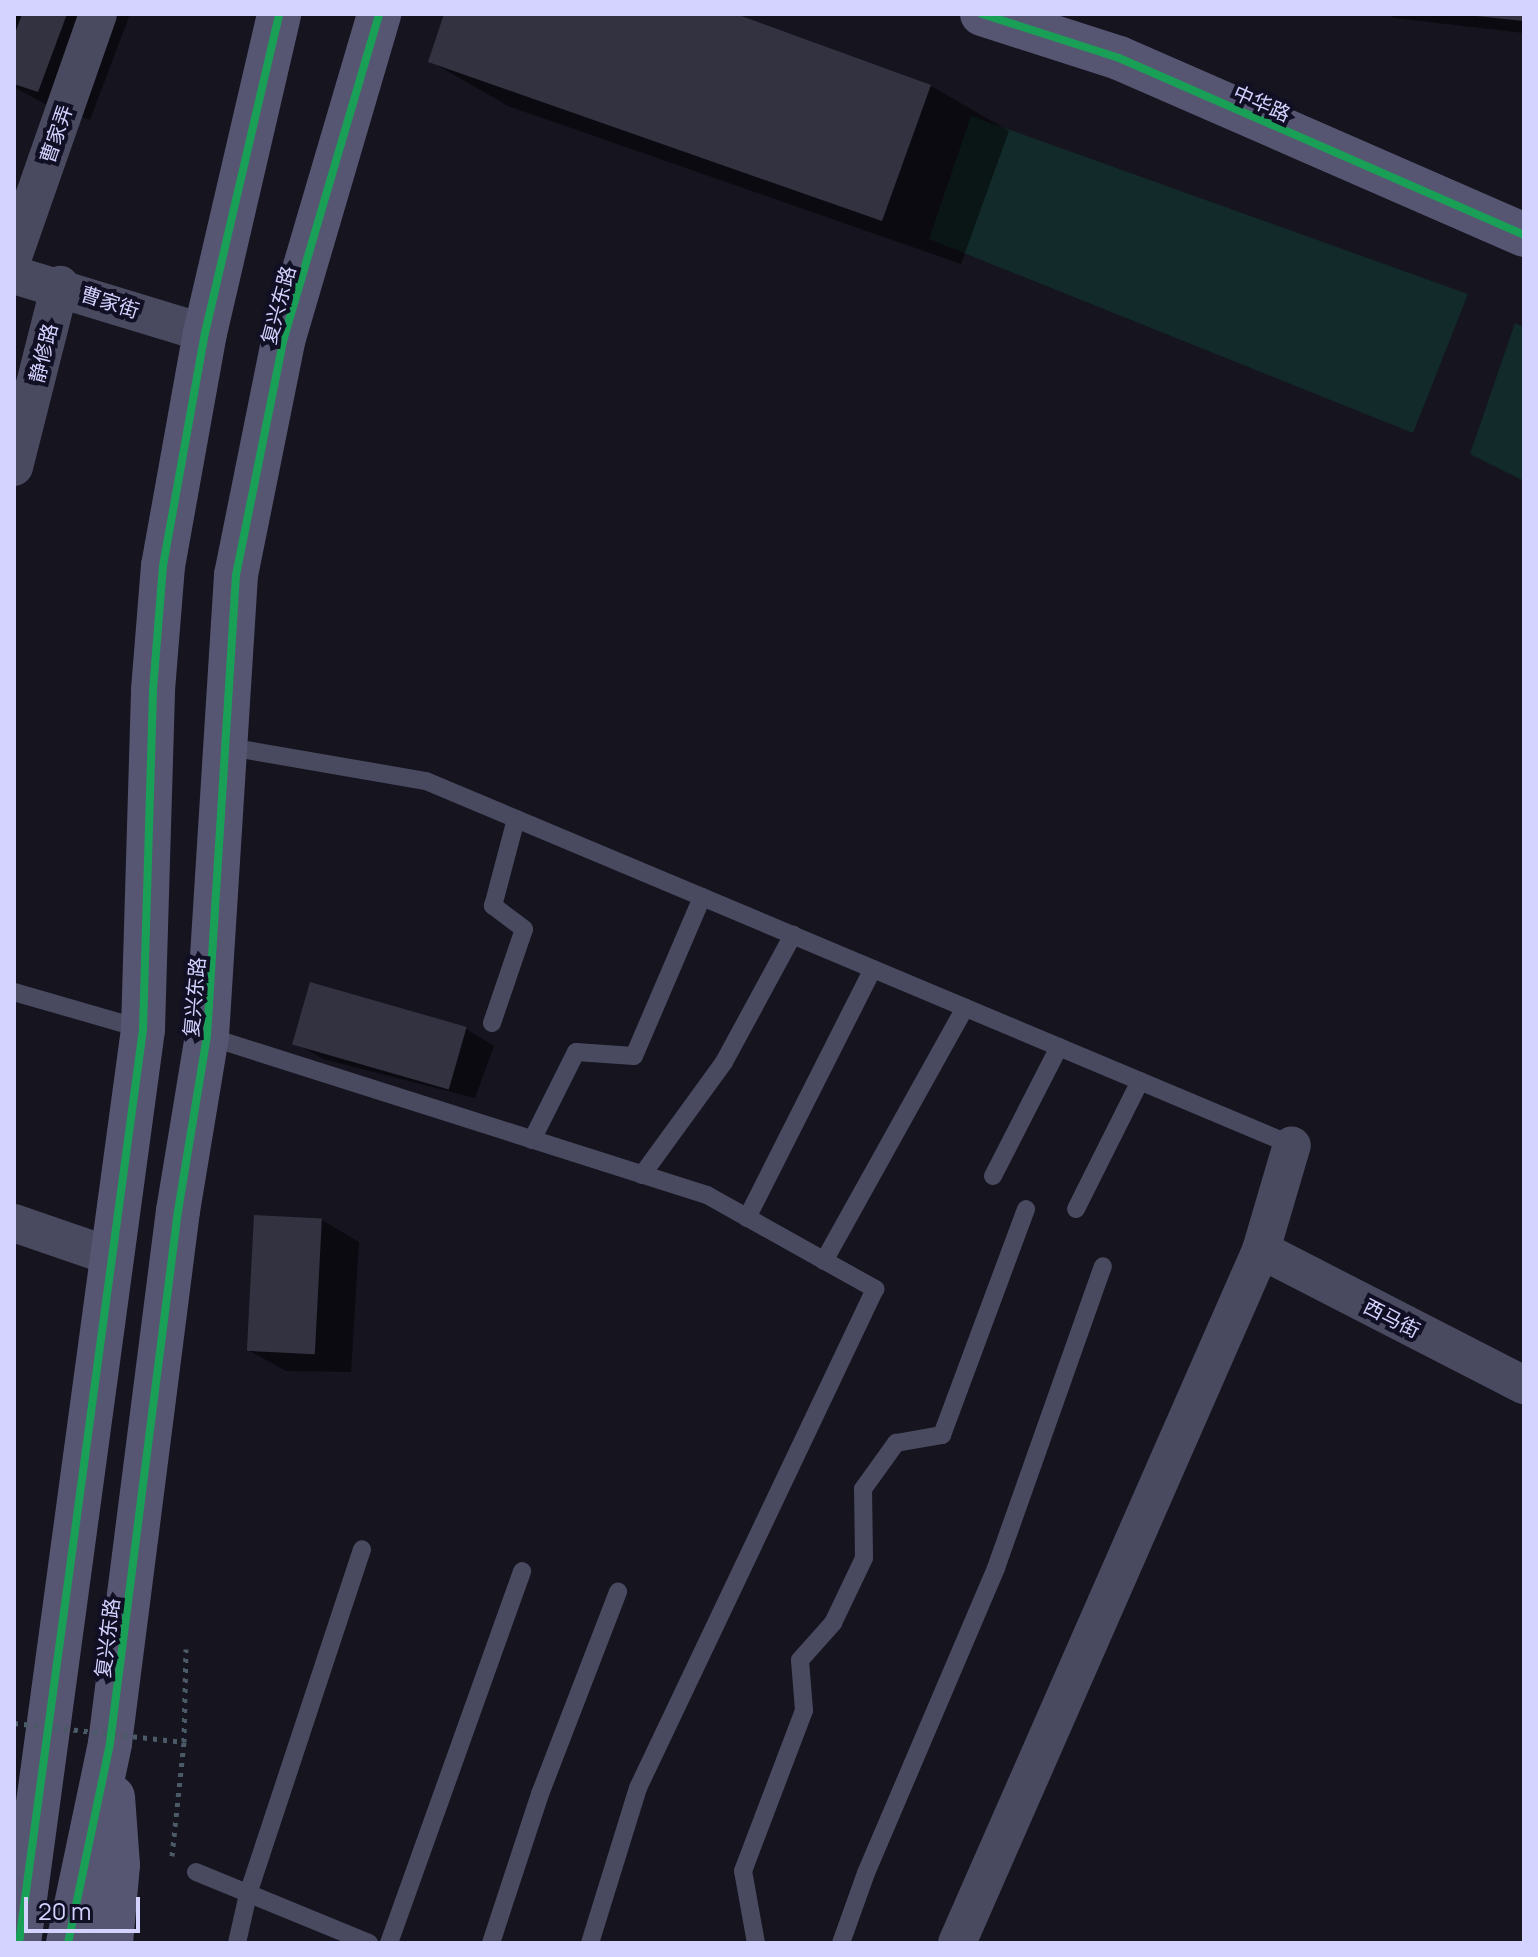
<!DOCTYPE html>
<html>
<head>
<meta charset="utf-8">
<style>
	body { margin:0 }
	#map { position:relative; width:1538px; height:1957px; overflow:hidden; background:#15141f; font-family:Manrope,"Noto Sans SC",sans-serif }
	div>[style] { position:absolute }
	.green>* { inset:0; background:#122a29 }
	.shadow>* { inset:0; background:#0007 }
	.building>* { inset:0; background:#333241; transform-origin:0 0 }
	.path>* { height:5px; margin-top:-2.5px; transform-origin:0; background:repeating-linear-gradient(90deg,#4a5a66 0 4px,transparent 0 10px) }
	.lane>* { height:18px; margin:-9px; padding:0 9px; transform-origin:9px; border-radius:9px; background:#494a60 }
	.street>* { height:38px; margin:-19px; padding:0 19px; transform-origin:19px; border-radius:19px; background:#494a60 }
	.secondary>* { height:44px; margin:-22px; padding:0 22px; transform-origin:22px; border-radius:22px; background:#565673 }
	.path-bridge>* { height:5px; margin-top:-2.5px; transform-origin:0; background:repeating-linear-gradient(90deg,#4a5a66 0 4px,transparent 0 10px) }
	.cycleway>* { height:8px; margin:-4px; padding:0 4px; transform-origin:4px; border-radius:4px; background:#1a9f57 }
	span { translate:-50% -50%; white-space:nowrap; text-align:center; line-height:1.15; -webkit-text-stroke:8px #110f24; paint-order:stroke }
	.street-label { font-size:20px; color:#d4d2ff }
	.frame { position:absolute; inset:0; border:16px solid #d4d2ff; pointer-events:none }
	.scale { position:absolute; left:24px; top:1897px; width:116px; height:36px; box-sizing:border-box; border:4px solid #d4d2ff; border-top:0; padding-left:10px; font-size:24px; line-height:28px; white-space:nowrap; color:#d4d2ff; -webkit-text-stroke:6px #110f24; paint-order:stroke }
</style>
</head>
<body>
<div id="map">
	<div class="green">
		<div style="clip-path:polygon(971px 116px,1468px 294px,1413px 433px,929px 239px)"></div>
		<div style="clip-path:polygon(1515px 323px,1524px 327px,1524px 481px,1470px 454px)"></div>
	</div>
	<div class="shadow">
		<div style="clip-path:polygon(14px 14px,130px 14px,90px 120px,52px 108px,14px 87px)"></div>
		<div style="clip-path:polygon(446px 14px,730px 14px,931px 86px,1009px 131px,961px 264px,508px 106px,430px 61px)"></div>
		<div style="clip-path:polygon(1386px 14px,1524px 14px,1524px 33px,1394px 18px)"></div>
		<div style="clip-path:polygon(466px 1029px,494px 1046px,475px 1098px,323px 1059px,295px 1043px)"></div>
		<div style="clip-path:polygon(322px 1220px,359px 1242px,351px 1372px,286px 1371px,248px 1350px)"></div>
	</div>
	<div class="building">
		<div style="clip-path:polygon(22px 14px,67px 14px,38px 92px,14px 84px,14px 36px)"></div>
		<div style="clip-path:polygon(444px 14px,736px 14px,931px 85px,882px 221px,428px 62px)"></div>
		<div style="clip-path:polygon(1476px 14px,1524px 14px,1524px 21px,1476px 16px)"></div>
		<div style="left:310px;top:982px;width:163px;height:65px;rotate:16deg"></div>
		<div style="left:254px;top:1215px;width:68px;height:136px;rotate:3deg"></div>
	</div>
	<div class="path">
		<div style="left:172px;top:1856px;width:115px;rotate:-84deg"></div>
		<div style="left:184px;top:1742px;width:93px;rotate:-88.8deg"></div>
	</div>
	<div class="lane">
		<div style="left:229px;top:747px;width:200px;rotate:9.8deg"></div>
		<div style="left:426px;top:781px;width:939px;rotate:22.8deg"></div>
		<div style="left:14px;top:992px;width:133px;rotate:16.1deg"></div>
		<div style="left:492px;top:1023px;width:99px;rotate:-71.2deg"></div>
		<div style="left:524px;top:929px;width:39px;rotate:-143deg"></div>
		<div style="left:493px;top:906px;width:90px;rotate:-75.2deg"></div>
		<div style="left:207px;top:1036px;width:525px;rotate:17.64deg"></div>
		<div style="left:707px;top:1195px;width:193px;rotate:29.2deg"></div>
		<div style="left:875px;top:1289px;width:552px;rotate:115.41deg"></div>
		<div style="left:638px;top:1788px;width:162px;rotate:107.2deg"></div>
		<div style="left:532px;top:1140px;width:98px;rotate:-63.4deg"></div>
		<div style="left:576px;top:1052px;width:58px;rotate:3.9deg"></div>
		<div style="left:634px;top:1056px;width:173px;rotate:-66.8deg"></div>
		<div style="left:642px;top:1175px;width:140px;rotate:-54deg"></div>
		<div style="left:724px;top:1062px;width:145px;rotate:-61.5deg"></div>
		<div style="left:993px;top:1176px;width:145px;rotate:-62.9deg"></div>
		<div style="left:1076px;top:1209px;width:143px;rotate:-63.4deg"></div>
		<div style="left:747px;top:1218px;width:279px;rotate:-63.2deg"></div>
		<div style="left:824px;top:1261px;width:290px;rotate:-60.9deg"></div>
		<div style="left:196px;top:1872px;width:187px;rotate:22.3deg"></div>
		<div style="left:237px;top:1943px;width:50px;rotate:-77.3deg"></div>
		<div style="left:248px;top:1894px;width:363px;rotate:-71.7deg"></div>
		<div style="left:389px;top:1943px;width:395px;rotate:-70.3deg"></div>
		<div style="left:491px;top:1943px;width:157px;rotate:-71.8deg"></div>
		<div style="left:540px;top:1794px;width:217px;rotate:-68.9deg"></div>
		<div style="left:756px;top:1943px;width:73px;rotate:-100.2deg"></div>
		<div style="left:743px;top:1871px;width:172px;rotate:-69.2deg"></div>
		<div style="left:804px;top:1710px;width:50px;rotate:-94.6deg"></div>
		<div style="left:800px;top:1660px;width:50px;rotate:-48.3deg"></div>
		<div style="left:833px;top:1623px;width:72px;rotate:-64.5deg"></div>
		<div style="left:864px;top:1558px;width:69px;rotate:-90.8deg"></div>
		<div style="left:863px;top:1489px;width:57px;rotate:-54.3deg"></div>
		<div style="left:896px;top:1443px;width:47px;rotate:-9.9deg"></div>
		<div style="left:942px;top:1435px;width:241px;rotate:-69.6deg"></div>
		<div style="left:841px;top:1943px;width:74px;rotate:-70.3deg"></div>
		<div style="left:866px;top:1873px;width:332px;rotate:-66.9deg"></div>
		<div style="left:996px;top:1568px;width:320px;rotate:-70.5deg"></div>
	</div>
	<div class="street">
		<div style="left:14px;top:254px;width:254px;rotate:-70.7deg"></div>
		<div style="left:14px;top:275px;width:200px;rotate:16.9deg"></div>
		<div style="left:14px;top:467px;width:188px;rotate:-75.8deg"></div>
		<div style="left:14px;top:1223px;width:102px;rotate:19deg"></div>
		<div style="left:1261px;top:1250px;width:296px;rotate:27.2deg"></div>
		<div style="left:957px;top:1943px;width:757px;rotate:-66.31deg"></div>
		<div style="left:1261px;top:1250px;width:109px;rotate:-73.6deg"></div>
	</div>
	<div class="secondary">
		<div style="left:982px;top:14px;width:144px;rotate:17.8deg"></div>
		<div style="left:1119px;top:58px;width:442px;rotate:23.6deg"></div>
		<div style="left:19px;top:1943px;width:922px;rotate:-82.27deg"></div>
		<div style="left:143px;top:1029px;width:339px;rotate:-88.3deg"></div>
		<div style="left:153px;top:690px;width:124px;rotate:-85.4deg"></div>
		<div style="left:163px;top:566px;width:237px;rotate:-79.8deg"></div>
		<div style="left:205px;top:333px;width:327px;rotate:-76.9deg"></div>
		<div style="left:68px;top:1943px;width:204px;rotate:-78.1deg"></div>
		<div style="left:110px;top:1743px;width:536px;rotate:-82.72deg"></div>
		<div style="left:178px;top:1211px;width:177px;rotate:-80.6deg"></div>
		<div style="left:207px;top:1036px;width:462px;rotate:-86.4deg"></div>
		<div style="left:236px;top:575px;width:239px;rotate:-78.6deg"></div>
		<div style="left:283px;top:341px;width:341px;rotate:-73.6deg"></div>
		<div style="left:111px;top:1943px;width:78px;rotate:-84.9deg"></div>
		<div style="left:118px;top:1865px;width:68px;rotate:-94.2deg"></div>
	</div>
	<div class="path-bridge">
		<div style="left:14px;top:1723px;width:171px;rotate:6.4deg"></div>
	</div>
	<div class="cycleway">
		<div style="left:982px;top:14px;width:144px;rotate:17.8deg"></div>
		<div style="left:1119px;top:58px;width:442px;rotate:23.6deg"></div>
		<div style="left:19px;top:1943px;width:922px;rotate:-82.27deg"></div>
		<div style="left:143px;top:1029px;width:339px;rotate:-88.3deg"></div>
		<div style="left:153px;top:690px;width:124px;rotate:-85.4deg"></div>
		<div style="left:163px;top:566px;width:237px;rotate:-79.8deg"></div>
		<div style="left:205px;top:333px;width:327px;rotate:-76.9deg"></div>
		<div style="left:68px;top:1943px;width:204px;rotate:-78.1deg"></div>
		<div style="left:110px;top:1743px;width:536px;rotate:-82.72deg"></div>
		<div style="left:178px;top:1211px;width:177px;rotate:-80.6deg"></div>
		<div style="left:207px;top:1036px;width:462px;rotate:-86.4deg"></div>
		<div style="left:236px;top:575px;width:239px;rotate:-78.6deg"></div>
		<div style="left:283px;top:341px;width:341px;rotate:-73.6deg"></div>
	</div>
	<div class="street-label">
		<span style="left:1262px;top:103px;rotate:24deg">中华路</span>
		<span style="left:56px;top:134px;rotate:-71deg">曹家弄</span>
		<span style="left:110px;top:302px;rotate:18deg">曹家街</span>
		<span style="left:278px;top:305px;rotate:-75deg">复兴东路</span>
		<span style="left:43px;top:353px;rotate:-76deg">静修路</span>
		<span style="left:194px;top:997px;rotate:-85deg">复兴东路</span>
		<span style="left:1392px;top:1318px;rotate:27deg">西马街</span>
		<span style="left:107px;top:1638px;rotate:-83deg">复兴东路</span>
	</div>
	<div class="frame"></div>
	<div class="scale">20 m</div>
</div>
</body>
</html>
